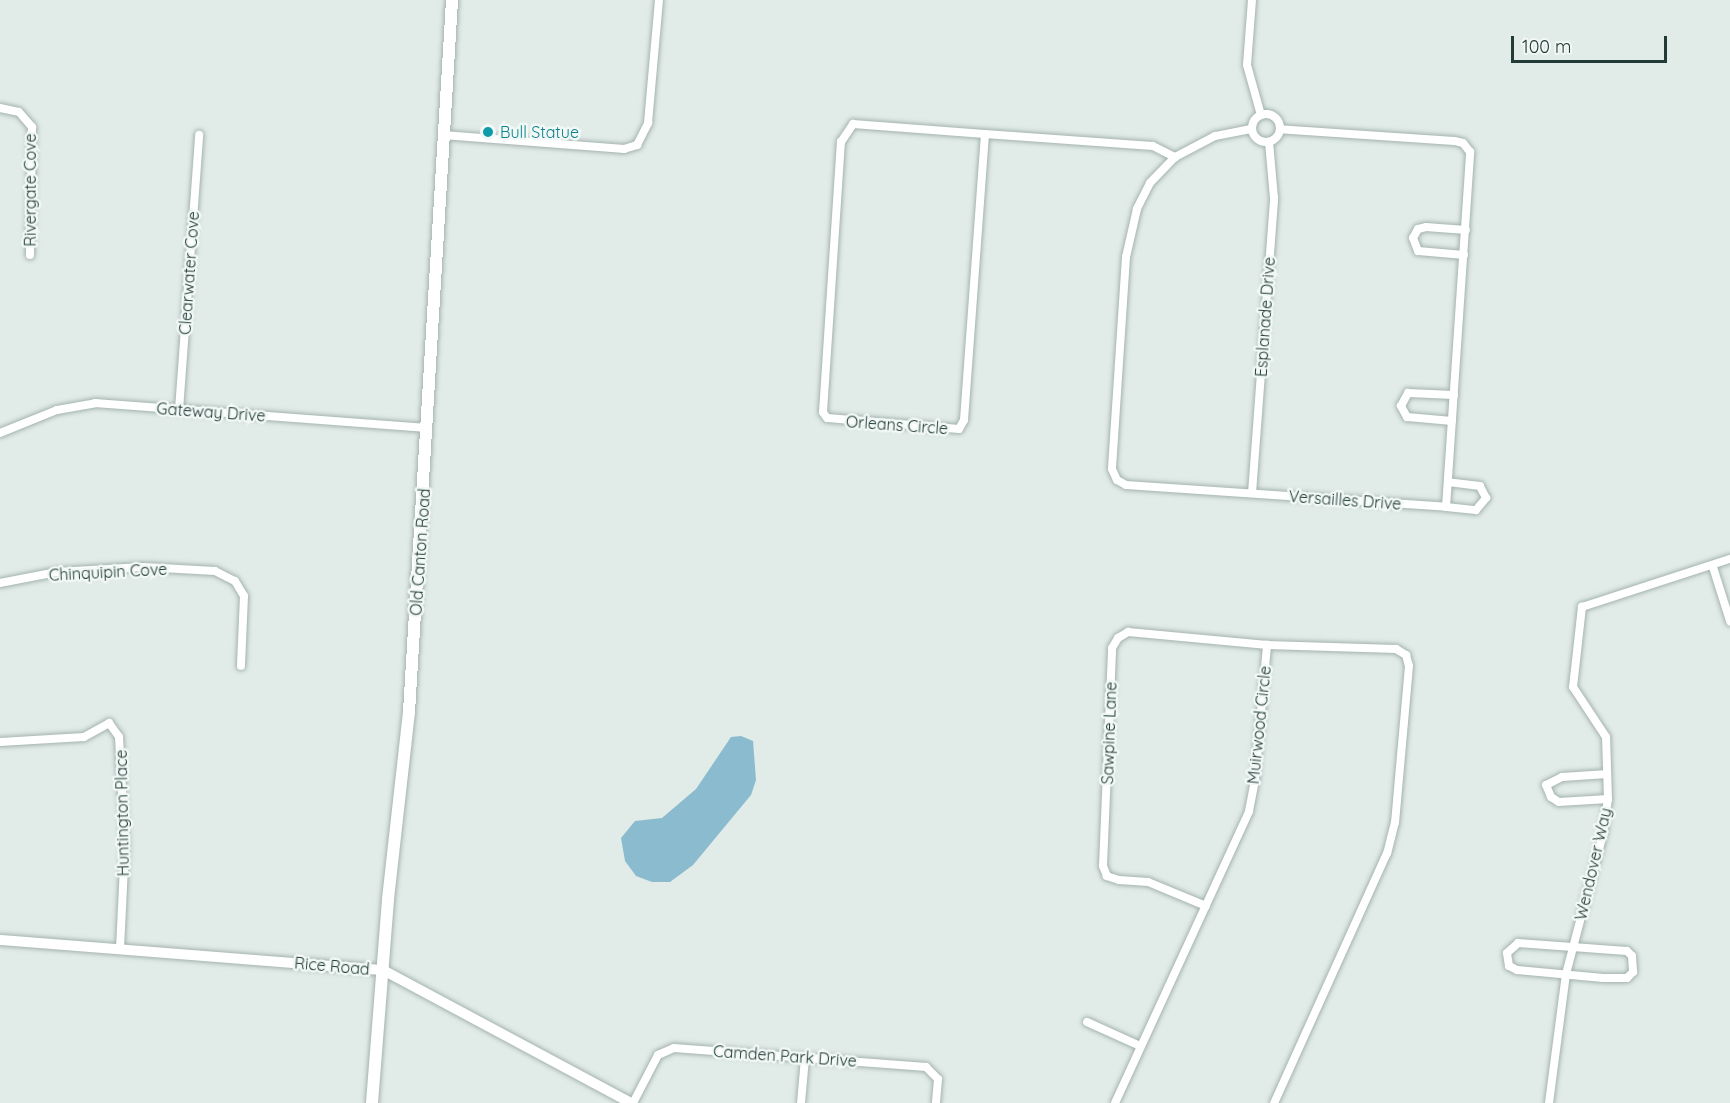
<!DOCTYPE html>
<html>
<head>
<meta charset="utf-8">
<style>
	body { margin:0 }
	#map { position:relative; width:1730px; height:1103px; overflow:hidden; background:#e1ebe8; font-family:Quicksand,sans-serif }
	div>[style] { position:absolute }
	.water>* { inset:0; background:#8bbbce }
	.roads { filter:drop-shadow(0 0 2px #a4b3af) drop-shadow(0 0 2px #a4b3af) }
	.minor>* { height:8px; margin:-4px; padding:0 4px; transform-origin:4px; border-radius:4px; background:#fff }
	.minor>.ring { margin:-4px; padding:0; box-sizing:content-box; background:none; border:8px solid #fff; border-radius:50% }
	.tertiary>* { height:10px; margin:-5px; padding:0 5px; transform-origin:5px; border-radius:5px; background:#fff }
	.secondary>* { height:12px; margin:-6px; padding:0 6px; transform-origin:6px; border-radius:6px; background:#fff }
	.dots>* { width:16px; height:16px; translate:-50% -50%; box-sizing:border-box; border:3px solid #f1f8f5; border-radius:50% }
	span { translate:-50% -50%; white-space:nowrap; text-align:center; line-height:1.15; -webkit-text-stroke:5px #f1f8f5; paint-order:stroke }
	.culture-label { font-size:16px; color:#0d838f }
	.left { translate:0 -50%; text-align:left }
	.street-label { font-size:16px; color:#223b37 }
	.scale { position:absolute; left:1511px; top:36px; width:156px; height:27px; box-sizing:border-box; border:3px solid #223b37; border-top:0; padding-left:8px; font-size:18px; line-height:21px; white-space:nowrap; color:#223b37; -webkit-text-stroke:4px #f1f8f5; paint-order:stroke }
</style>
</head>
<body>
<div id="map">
	<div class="water">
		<div style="clip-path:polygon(741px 736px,753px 741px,756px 780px,751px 795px,693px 865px,670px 882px,652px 882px,636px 876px,625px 861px,621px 838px,635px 821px,662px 818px,696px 789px,731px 737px)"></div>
	</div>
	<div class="roads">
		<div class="minor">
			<div style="left:1252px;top:0;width:65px;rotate:94.4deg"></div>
			<div style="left:1247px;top:65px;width:52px;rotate:74.4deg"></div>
			<div style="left:0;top:108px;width:19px;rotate:12deg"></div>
			<div style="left:19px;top:112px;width:20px;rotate:49deg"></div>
			<div style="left:32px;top:127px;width:128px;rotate:90.9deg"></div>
			<div class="ring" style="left:1252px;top:114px;width:20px;height:20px"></div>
			<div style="left:1251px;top:129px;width:37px;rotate:169deg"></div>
			<div style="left:1215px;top:136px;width:45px;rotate:152.3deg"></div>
			<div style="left:1175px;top:157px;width:36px;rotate:134deg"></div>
			<div style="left:1150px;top:183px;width:29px;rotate:117deg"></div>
			<div style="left:1137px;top:209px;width:49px;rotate:102.9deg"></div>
			<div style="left:1126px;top:257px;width:212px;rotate:93.8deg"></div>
			<div style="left:1112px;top:469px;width:12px;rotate:66deg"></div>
			<div style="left:1117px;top:480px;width:10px;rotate:29deg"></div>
			<div style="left:1126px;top:485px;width:321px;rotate:3.9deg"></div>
			<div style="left:1446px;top:507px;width:356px;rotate:-86.1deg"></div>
			<div style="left:1470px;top:152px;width:11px;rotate:-128deg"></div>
			<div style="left:1463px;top:143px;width:9px;rotate:-167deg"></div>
			<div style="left:1454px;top:141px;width:174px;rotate:-176.1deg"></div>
			<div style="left:985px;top:134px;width:287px;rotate:94.2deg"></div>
			<div style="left:964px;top:420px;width:10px;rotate:119deg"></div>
			<div style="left:959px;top:429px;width:132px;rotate:-175.2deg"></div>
			<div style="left:827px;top:418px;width:7px;rotate:-124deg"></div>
			<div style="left:823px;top:412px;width:271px;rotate:-86.2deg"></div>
			<div style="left:841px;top:142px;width:22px;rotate:-56deg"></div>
			<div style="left:853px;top:124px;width:132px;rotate:4.3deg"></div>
			<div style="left:985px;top:134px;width:168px;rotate:4.1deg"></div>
			<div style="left:1153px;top:146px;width:25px;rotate:27deg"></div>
			<div style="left:443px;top:135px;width:182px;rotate:4.4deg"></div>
			<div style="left:624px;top:149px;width:14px;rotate:-17deg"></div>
			<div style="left:637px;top:145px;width:25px;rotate:-63deg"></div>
			<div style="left:648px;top:123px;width:123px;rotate:-84.9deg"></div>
			<div style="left:1464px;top:255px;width:46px;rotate:-175deg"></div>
			<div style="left:1418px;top:251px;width:14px;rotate:-111deg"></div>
			<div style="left:1413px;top:238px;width:10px;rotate:-61deg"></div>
			<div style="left:1418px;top:229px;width:8px;rotate:-14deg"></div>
			<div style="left:1426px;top:227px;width:40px;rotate:4.3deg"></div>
			<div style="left:179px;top:410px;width:276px;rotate:-85.8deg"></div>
			<div style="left:1452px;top:421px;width:45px;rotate:-174.9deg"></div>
			<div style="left:1407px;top:417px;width:13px;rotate:-119deg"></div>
			<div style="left:1401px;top:406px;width:15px;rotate:-62deg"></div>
			<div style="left:1408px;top:393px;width:46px;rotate:2.5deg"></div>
			<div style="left:0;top:433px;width:61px;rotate:-22deg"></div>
			<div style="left:57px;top:410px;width:39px;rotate:-10deg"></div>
			<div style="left:95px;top:403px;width:333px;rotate:4.3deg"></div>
			<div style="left:1252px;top:493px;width:296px;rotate:-85.7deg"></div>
			<div style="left:1274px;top:198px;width:56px;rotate:-95.1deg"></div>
			<div style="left:1446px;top:507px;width:30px;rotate:6deg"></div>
			<div style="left:1476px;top:510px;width:16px;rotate:-50deg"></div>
			<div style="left:1486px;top:498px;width:13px;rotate:-117deg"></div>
			<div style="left:1480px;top:486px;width:32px;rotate:-173deg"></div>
			<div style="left:1713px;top:567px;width:57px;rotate:72.5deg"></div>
			<div style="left:0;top:583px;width:58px;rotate:-10.9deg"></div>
			<div style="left:57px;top:572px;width:86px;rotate:-3.3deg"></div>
			<div style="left:143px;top:567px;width:72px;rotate:3.2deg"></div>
			<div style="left:215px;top:571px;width:22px;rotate:27deg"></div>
			<div style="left:235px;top:581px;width:17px;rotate:59deg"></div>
			<div style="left:244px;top:596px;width:70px;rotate:92.5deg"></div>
			<div style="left:0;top:742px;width:84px;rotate:-3.4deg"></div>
			<div style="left:84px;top:737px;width:29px;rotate:-29deg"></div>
			<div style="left:109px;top:723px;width:17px;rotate:54deg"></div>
			<div style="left:119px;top:737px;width:109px;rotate:86.8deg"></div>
			<div style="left:125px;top:846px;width:103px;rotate:92.8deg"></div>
			<div style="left:1607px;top:774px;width:45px;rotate:176.2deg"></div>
			<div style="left:1562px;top:777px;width:18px;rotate:153deg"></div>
			<div style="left:1546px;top:785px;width:13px;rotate:67deg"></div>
			<div style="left:1551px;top:797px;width:9px;rotate:32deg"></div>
			<div style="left:1559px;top:802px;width:49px;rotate:-3.5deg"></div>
			<div style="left:1206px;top:906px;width:63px;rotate:-157.5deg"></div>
			<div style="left:1148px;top:882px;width:29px;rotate:-176deg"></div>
			<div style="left:1119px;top:880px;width:13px;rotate:-162deg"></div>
			<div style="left:1107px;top:876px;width:11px;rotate:-112deg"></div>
			<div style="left:1103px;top:866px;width:218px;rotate:-87.6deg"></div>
			<div style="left:1112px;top:648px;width:12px;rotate:-59deg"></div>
			<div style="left:1118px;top:638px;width:12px;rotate:-31deg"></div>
			<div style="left:1128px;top:632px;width:140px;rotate:5.3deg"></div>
			<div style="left:1267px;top:645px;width:129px;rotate:1.8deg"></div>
			<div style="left:1396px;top:649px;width:12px;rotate:31deg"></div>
			<div style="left:1406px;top:655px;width:11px;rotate:75deg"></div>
			<div style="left:1409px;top:666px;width:157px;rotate:95.1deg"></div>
			<div style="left:1395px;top:822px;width:32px;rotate:104deg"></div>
			<div style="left:1387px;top:853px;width:274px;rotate:114.3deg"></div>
			<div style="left:1518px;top:943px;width:109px;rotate:4.2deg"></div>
			<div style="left:1627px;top:951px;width:7px;rotate:45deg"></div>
			<div style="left:1632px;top:956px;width:16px;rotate:86deg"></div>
			<div style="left:1633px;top:972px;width:8px;rotate:135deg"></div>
			<div style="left:1627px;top:978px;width:24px;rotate:180deg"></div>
			<div style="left:1603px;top:978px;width:86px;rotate:-174.7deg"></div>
			<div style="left:1517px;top:970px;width:9px;rotate:-153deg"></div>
			<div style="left:1509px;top:966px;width:13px;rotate:-99deg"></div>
			<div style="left:1507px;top:953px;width:15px;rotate:-42deg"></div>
			<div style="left:1087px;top:1022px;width:58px;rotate:24.4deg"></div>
			<div style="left:633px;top:1103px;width:54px;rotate:-62.5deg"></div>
			<div style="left:658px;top:1055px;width:17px;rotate:-24deg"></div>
			<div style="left:674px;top:1048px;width:253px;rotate:4.3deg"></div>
			<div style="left:926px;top:1067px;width:17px;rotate:45deg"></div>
			<div style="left:938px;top:1079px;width:24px;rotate:95deg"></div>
			<div style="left:801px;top:1103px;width:45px;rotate:-84.9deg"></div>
			<div style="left:1115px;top:1103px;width:321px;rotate:-65.3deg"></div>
			<div style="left:1249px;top:811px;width:32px;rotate:-79deg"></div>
			<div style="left:1255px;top:780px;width:136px;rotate:-84.9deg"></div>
			<div style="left:1549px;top:1103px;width:130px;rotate:-82.5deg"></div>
			<div style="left:1566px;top:974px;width:145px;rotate:-75.2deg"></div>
			<div style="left:1603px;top:834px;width:35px;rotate:-82deg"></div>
			<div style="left:1608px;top:799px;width:62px;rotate:-91.8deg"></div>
			<div style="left:1606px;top:737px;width:60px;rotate:-123.4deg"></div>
			<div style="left:1573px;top:687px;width:81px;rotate:-83.6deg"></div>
			<div style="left:1582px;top:607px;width:156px;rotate:-18deg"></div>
		</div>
		<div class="tertiary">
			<div style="left:0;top:940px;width:384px;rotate:4.5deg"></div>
			<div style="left:383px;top:970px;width:281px;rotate:28.2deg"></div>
		</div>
		<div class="secondary">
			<div style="left:372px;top:1103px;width:205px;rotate:-85.5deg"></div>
			<div style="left:388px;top:899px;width:188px;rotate:-83.6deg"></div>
			<div style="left:409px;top:712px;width:713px;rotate:-86.54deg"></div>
		</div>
	</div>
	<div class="dots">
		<div style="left:488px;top:132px;background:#0f9aa8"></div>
	</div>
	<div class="culture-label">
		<span class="left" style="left:500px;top:132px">Bull Statue</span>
	</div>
	<div class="street-label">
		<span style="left:30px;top:190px;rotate:-90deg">Rivergate Cove</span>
		<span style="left:189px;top:273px;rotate:-86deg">Clearwater Cove</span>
		<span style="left:1265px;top:317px;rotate:-86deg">Esplanade Drive</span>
		<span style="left:211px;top:412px;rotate:4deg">Gateway Drive</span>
		<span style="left:897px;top:425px;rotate:4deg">Orleans Circle</span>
		<span style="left:1345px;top:500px;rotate:4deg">Versailles Drive</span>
		<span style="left:420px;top:552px;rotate:-86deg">Old Canton Road</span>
		<span style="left:108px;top:572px;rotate:-3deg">Chinquipin Cove</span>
		<span style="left:1259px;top:725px;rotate:-84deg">Muirwood Circle</span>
		<span style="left:1109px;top:733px;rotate:-88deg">Sawpine Lane</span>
		<span style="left:122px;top:813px;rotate:-91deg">Huntington Place</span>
		<span style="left:1593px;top:864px;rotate:-77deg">Wendover Way</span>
		<span style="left:332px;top:966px;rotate:5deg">Rice Road</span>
		<span style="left:785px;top:1056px;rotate:4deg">Camden Park Drive</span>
	</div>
	<div class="scale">100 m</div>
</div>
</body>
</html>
